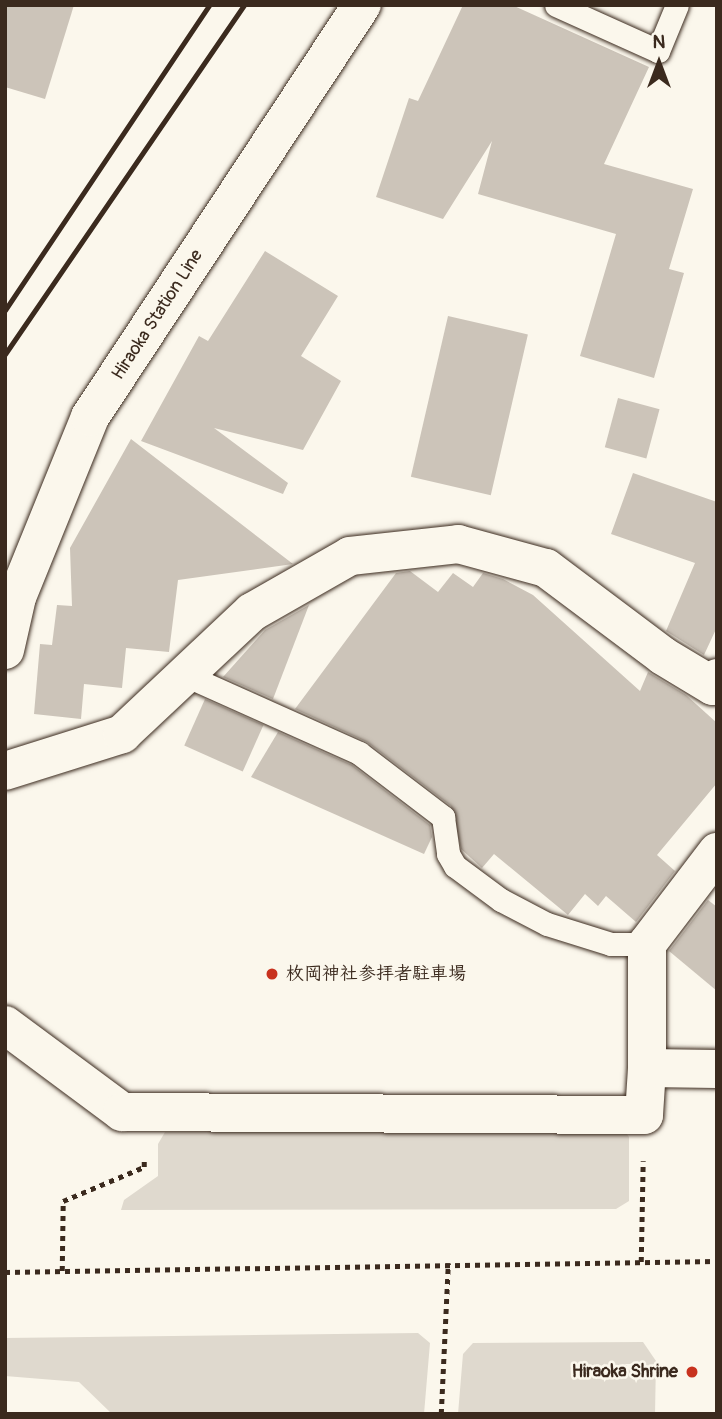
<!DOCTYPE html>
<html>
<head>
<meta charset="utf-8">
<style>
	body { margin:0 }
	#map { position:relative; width:722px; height:1419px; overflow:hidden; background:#fbf7ec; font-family:Pangolin,"Klee One",sans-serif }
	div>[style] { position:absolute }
	.green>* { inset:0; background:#dfd9ce }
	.building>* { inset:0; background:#ccc4b9; transform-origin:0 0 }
	.path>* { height:4.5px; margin-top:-2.25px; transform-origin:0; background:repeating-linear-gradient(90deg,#3b2a1e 0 5px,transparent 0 10px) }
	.roads { filter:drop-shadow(0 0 2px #3b2a1e) drop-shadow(0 0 2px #3b2a1e) }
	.service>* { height:23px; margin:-11.5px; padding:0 11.5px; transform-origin:11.5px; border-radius:11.5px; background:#fbf7ec }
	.minor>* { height:38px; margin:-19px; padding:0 19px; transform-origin:19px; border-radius:19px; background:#fbf7ec }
	.secondary>* { height:38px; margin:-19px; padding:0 19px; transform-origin:19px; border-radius:19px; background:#fbf7ec }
	.rail>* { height:5px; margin:-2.5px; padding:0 2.5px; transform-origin:2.5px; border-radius:2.5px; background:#3b2a1e }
	.dots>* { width:19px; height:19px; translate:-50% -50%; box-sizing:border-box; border:4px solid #fbf7ec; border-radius:50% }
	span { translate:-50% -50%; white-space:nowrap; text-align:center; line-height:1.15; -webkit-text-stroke:5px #fbf7ec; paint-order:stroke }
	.street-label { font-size:18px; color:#3b2a1e }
	.poi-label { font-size:18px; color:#3b2a1e; font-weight:700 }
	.left { translate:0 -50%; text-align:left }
	.right { translate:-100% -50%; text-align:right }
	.frame { position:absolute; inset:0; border:7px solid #3b2a1e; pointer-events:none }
	.north { position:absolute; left:624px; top:28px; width:70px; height:70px; -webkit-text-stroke:5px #fbf7ec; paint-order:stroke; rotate:0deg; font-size:19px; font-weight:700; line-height:28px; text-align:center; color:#3b2a1e }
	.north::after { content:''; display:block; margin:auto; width:24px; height:32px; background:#3b2a1e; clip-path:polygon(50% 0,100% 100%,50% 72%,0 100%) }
</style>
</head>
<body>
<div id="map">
	<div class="green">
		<div style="clip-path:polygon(621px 1126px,629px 1137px,629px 1201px,616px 1209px,121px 1210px,124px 1200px,158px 1176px,158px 1144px,165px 1132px)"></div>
		<div style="clip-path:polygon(418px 1333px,430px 1343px,424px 1414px,112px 1414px,79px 1382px,5px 1376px,5px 1338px)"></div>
		<div style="clip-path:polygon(643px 1342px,656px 1361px,655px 1414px,458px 1414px,463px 1354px,473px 1343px)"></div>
	</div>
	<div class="building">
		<div style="clip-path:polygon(5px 5px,74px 5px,45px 99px,5px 87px)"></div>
		<div style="clip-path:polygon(463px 5px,512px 5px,649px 67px,604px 164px,693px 189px,669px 269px,684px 273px,654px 378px,580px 356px,616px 234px,478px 194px,492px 141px,443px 219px,376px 197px,409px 98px,418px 101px)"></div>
		<div style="clip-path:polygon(265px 251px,338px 296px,301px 356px,341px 381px,303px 450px,214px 428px,288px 483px,283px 494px,141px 441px,199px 336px,208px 341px)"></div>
		<div style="left:448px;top:316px;width:82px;height:165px;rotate:13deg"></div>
		<div style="left:618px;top:398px;width:43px;height:51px;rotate:15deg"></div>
		<div style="clip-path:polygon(131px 439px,293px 564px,178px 580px,169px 652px,126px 648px,122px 688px,84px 684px,81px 719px,34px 714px,40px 644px,52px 645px,57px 605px,72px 606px,70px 548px)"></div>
		<div style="clip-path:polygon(633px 473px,717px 502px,717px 627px,704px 655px,666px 631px,695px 563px,611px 534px)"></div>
		<div style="clip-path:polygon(410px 571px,438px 592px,453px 573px,473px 587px,483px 573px,503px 579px,533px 595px,640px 691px,648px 672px,686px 695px,717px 723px,717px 783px,657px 855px,675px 871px,636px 922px,606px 896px,598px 906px,585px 894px,568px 915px,494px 854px,482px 868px,461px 849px,451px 806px,367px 742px,295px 709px,396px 573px)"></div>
		<div style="clip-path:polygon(309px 605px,273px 699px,223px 677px,265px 630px)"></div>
		<div style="left:205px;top:699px;width:64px;height:51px;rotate:24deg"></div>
		<div style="clip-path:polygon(278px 732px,352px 765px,430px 825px,432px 837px,424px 854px,251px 777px)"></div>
		<div style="clip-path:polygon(708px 900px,717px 907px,717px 991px,669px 951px)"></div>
	</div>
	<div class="path">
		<div style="left:641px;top:1262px;width:101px;rotate:-88.9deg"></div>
		<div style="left:62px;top:1271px;width:70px;rotate:-89.2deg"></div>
		<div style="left:63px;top:1201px;width:88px;rotate:-22.8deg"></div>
		<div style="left:144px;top:1167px;width:7px;rotate:-90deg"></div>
		<div style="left:5px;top:1272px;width:712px;rotate:-0.89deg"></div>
		<div style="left:441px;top:1414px;width:151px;rotate:-87.3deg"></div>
	</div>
	<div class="roads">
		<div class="service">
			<div style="left:556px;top:5px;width:112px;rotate:24.3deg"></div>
			<div style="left:658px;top:51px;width:50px;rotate:-67.6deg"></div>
			<div style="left:185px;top:675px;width:191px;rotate:24.1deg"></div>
			<div style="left:359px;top:753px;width:106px;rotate:37.3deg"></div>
			<div style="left:443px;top:817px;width:37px;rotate:82deg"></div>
			<div style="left:448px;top:854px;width:14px;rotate:60deg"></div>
			<div style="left:455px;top:866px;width:57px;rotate:36.5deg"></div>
			<div style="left:501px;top:900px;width:52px;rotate:27.6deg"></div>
			<div style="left:547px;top:924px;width:67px;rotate:17.4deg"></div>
			<div style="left:611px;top:944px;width:36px"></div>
		</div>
		<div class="minor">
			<div style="left:5px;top:771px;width:123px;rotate:-17.5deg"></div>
			<div style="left:122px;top:734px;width:178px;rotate:-43.2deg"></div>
			<div style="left:252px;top:612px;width:113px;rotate:-29.7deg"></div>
			<div style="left:350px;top:556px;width:109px;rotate:-6.3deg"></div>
			<div style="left:458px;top:544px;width:91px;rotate:15.3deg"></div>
			<div style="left:546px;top:568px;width:146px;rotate:36.9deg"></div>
			<div style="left:663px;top:656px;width:58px;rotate:31deg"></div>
			<div style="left:713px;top:686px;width:9px;rotate:-63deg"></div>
			<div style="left:5px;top:1025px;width:146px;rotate:36.6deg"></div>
			<div style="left:122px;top:1112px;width:522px;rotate:0.33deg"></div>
			<div style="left:644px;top:1115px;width:47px;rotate:-86.3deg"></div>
			<div style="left:647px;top:1068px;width:70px;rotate:0.8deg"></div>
			<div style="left:647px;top:1068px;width:124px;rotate:-90deg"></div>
			<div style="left:647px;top:944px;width:116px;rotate:-52.7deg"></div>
		</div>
		<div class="secondary">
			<div style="left:5px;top:650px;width:54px;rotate:-77.2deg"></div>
			<div style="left:17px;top:597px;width:194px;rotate:-67.9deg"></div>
			<div style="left:90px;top:417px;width:494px;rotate:-56.6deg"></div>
		</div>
	</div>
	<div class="rail">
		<div style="left:5px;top:310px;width:367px;rotate:-56.2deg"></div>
		<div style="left:5px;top:354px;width:423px;rotate:-55.6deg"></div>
	</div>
	<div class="dots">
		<div style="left:272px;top:974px;background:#c8321e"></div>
		<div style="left:692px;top:1372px;background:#c8321e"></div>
	</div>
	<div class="street-label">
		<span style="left:158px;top:315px;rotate:-57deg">Hiraoka Station Line</span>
	</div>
	<div class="poi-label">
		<span class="left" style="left:286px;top:974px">枚岡神社参拝者駐車場</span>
		<span class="right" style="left:678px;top:1372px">Hiraoka Shrine</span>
	</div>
	<div class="frame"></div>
	<div class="north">N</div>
</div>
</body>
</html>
